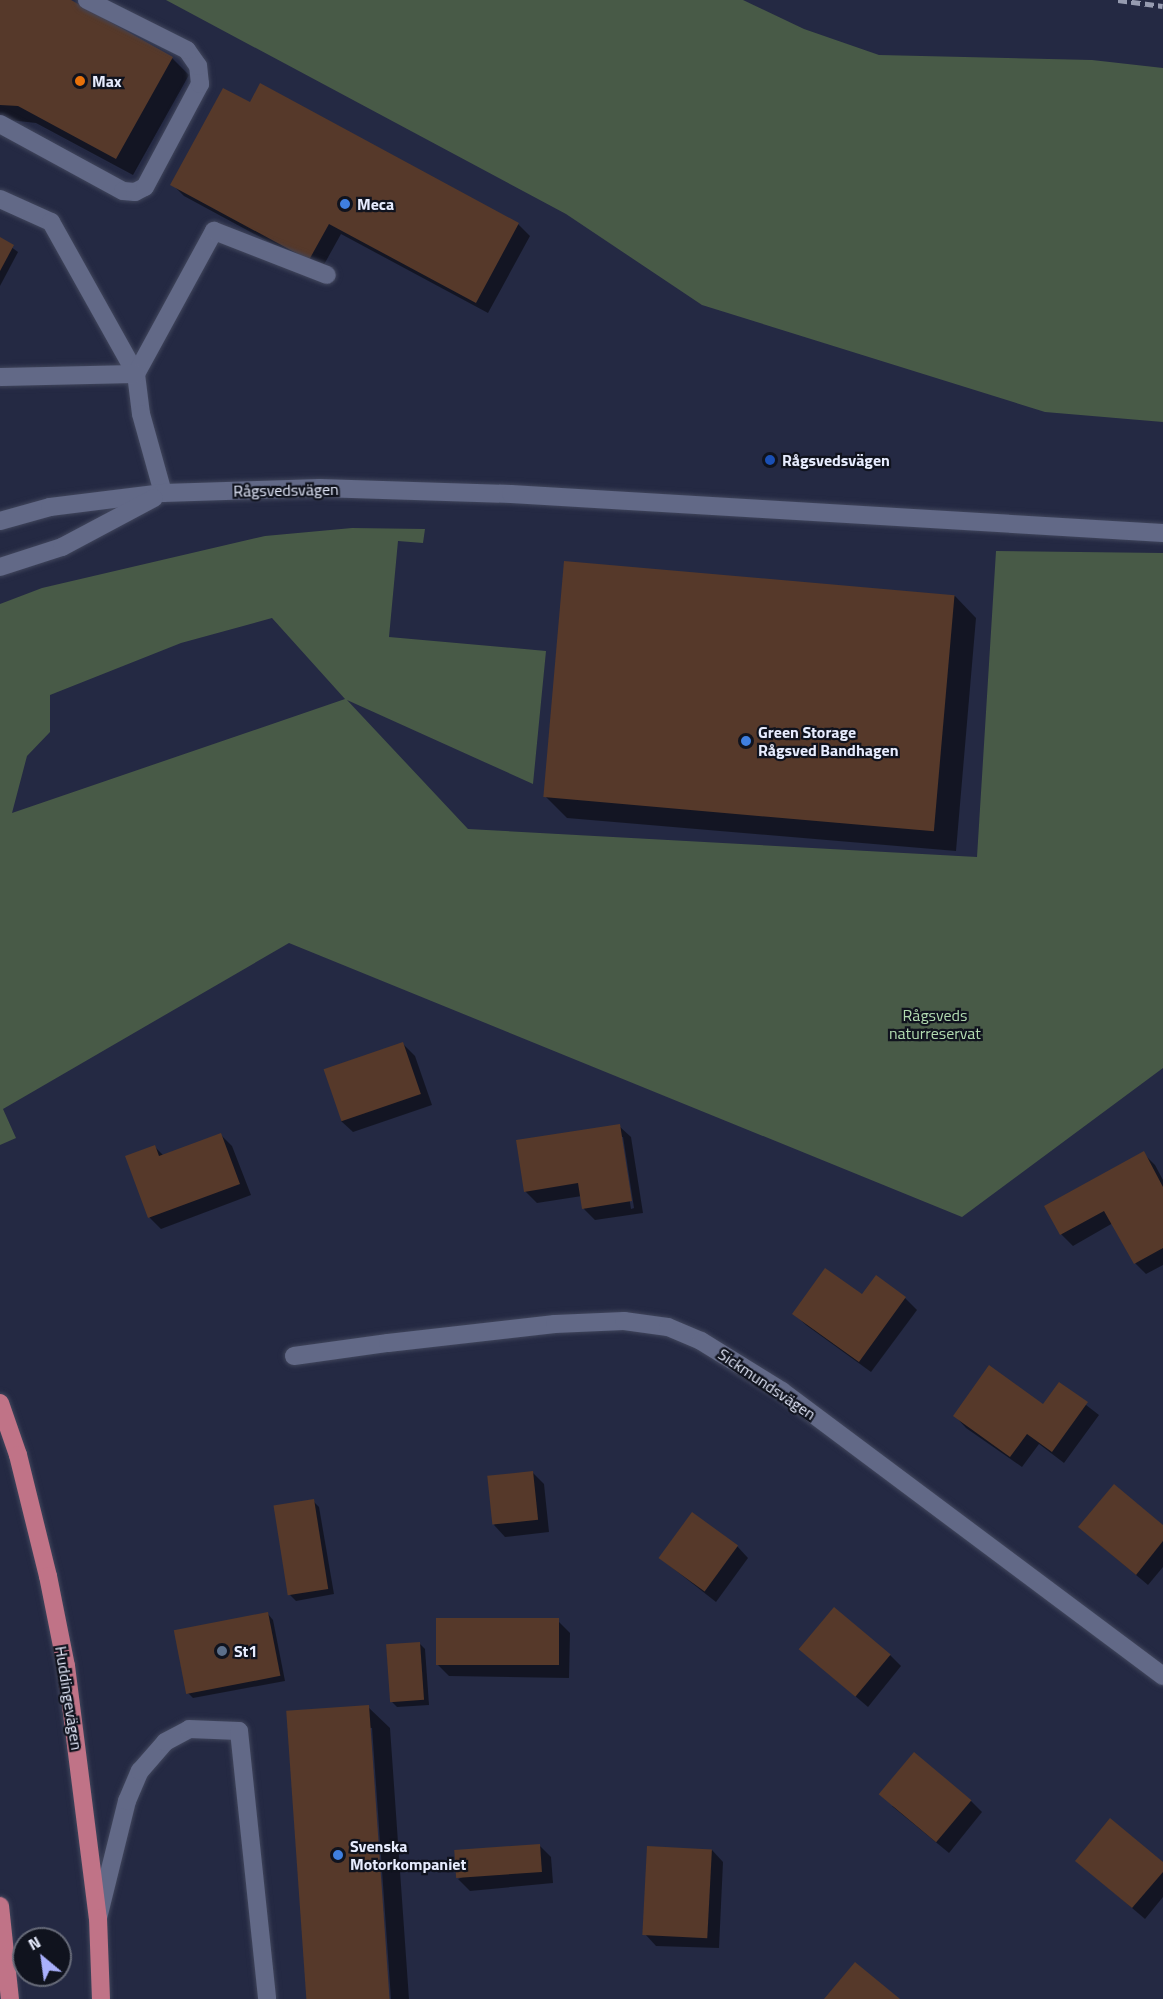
<!DOCTYPE html>
<html>
<head>
<meta charset="utf-8">
<style>
	body { margin:0 }
	#map { position:relative; width:1163px; height:1999px; overflow:hidden; background:#242943; font-family:"Titillium Web",sans-serif }
	div>[style] { position:absolute }
	.green>* { inset:0; background:#485a47 }
	.shadow>* { inset:0; background:#0007 }
	.building>* { inset:0; background:#56392a; transform-origin:0 0 }
	.roads { filter:drop-shadow(0 0 2px #41465c) drop-shadow(0 0 2px #41465c) }
	.service>* { height:18px; margin:-9px; padding:0 9px; transform-origin:9px; border-radius:9px; background:#626987 }
	.minor>* { height:18px; margin:-9px; padding:0 9px; transform-origin:9px; border-radius:9px; background:#626987 }
	.tertiary>* { height:18px; margin:-9px; padding:0 9px; transform-origin:9px; border-radius:9px; background:#626987 }
	.primary>* { height:18px; margin:-9px; padding:0 9px; transform-origin:9px; border-radius:9px; background:#c07387 }
	.rail>* { height:4.5px; margin-top:-2.25px; transform-origin:0; background:repeating-linear-gradient(90deg,#969bb0 0 9px,transparent 0 13.5px) }
	.dots>* { width:16px; height:16px; translate:-50% -50%; box-sizing:border-box; border:3px solid #10131e; border-radius:50% }
	span { translate:-50% -50%; white-space:nowrap; text-align:center; line-height:1.15; -webkit-text-stroke:4.5px #10131e; paint-order:stroke }
	.poi-label { font-size:16px; color:#e7ecfe; font-weight:700 }
	.left { translate:0 -50%; text-align:left }
	.street-label { font-size:16px; color:#e7ecfe }
	.park-label { font-size:16px; color:#b2dbb0 }
	.north { position:absolute; left:12px; top:1927px; width:60px; height:60px; box-sizing:border-box; background:#10131e; border:2px solid #666a78; border-radius:50%; rotate:331deg; font-size:16px; font-weight:700; line-height:24px; text-align:center; color:#e7ecfe }
	.north::after { content:''; display:block; margin:auto; width:21px; height:27px; background:#a9b0fc; clip-path:polygon(50% 0,100% 100%,50% 72%,0 100%) }
</style>
</head>
<body>
<div id="map">
	<div class="green">
		<div style="clip-path:polygon(166px 0,743px 0,804px 29px,879px 55px,1092px 60px,1163px 68px,1163px 422px,1045px 412px,702px 305px,566px 214px)"></div>
		<div style="clip-path:polygon(evenodd,352px 528px,425px 529px,423px 543px,398px 541px,389px 637px,546px 651px,533px 784px,347px 700px,468px 829px,977px 857px,996px 551px,1163px 553px,1163px 1068px,962px 1217px,289px 943px,3px 1109px,16px 1138px,0 1145px,0 604px,42px 588px,265px 536px,352px 528px,272px 618px,345px 699px,12px 813px,27px 756px,50px 732px,50px 695px,181px 643px,272px 618px)"></div>
	</div>
	<div class="shadow">
		<div style="clip-path:polygon(68px 0,172px 58px,189px 75px,133px 175px,36px 123px,0 119px,0 1px)"></div>
		<div style="clip-path:polygon(251px 105px,518px 224px,530px 236px,488px 313px,341px 234px,321px 270px,184px 196px,172px 184px)"></div>
		<div style="clip-path:polygon(0 239px,18px 252px,0 286px)"></div>
		<div style="clip-path:polygon(955px 596px,976px 618px,956px 851px,567px 818px,545px 796px)"></div>
		<div style="clip-path:polygon(403px 1044px,415px 1056px,432px 1105px,353px 1132px,341px 1121px)"></div>
		<div style="clip-path:polygon(evenodd,619px 1126px,631px 1137px,643px 1213px,595px 1220px,584px 1209px,582px 1196px,537px 1203px,525px 1191px,619px 1126px,620px 1137px,623px 1137px,634px 1208px,631px 1209px,620px 1137px)"></div>
		<div style="clip-path:polygon(221px 1135px,232px 1146px,251px 1195px,161px 1229px,150px 1218px,127px 1157px,155px 1147px,164px 1156px)"></div>
		<div style="clip-path:polygon(1143px 1153px,1155px 1165px,1163px 1180px,1163px 1265px,1146px 1274px,1135px 1263px,1113px 1223px,1073px 1246px,1061px 1234px)"></div>
		<div style="clip-path:polygon(862px 1296px,905px 1298px,917px 1310px,871px 1372px,806px 1325px,794px 1314px)"></div>
		<div style="clip-path:polygon(1059px 1384px,1099px 1415px,1064px 1463px,1039px 1444px,1022px 1467px,966px 1428px,955px 1416px,1044px 1406px)"></div>
		<div style="clip-path:polygon(532px 1472px,544px 1484px,549px 1532px,505px 1537px,494px 1525px)"></div>
		<div style="clip-path:polygon(313px 1501px,319px 1507px,334px 1594px,296px 1601px,290px 1595px)"></div>
		<div style="clip-path:polygon(1163px 1527px,1163px 1567px,1148px 1585px,1092px 1538px)"></div>
		<div style="clip-path:polygon(737px 1546px,748px 1558px,716px 1602px,660px 1558px)"></div>
		<div style="clip-path:polygon(268px 1614px,273px 1620px,285px 1681px,193px 1698px,187px 1692px)"></div>
		<div style="clip-path:polygon(558px 1621px,570px 1633px,569px 1678px,449px 1676px,437px 1664px)"></div>
		<div style="clip-path:polygon(419px 1643px,425px 1649px,429px 1705px,397px 1707px,392px 1702px)"></div>
		<div style="clip-path:polygon(800px 1649px,890px 1655px,901px 1666px,868px 1707px)"></div>
		<div style="clip-path:polygon(368px 1707px,390px 1728px,409px 1999px,391px 1999px,372px 1728px,369px 1728px,388px 1999px,309px 1999px)"></div>
		<div style="clip-path:polygon(971px 1801px,982px 1812px,949px 1853px,892px 1806px)"></div>
		<div style="clip-path:polygon(539px 1845px,551px 1857px,553px 1883px,470px 1891px,458px 1879px)"></div>
		<div style="clip-path:polygon(712px 1850px,723px 1862px,719px 1948px,656px 1946px,645px 1934px)"></div>
		<div style="clip-path:polygon(1077px 1861px,1163px 1864px,1163px 1897px,1145px 1919px)"></div>
	</div>
	<div class="building">
		<div style="clip-path:polygon(0 0,71px 0,173px 57px,116px 159px,18px 106px,0 105px)"></div>
		<div style="clip-path:polygon(260px 83px,519px 223px,476px 303px,329px 224px,309px 260px,170px 185px,223px 88px,250px 102px)"></div>
		<div style="clip-path:polygon(0 237px,14px 245px,0 271px)"></div>
		<div style="left:564px;top:561px;width:392px;height:237px;rotate:5deg"></div>
		<div style="left:403px;top:1042px;width:55px;height:84px;rotate:71deg"></div>
		<div style="clip-path:polygon(620px 1124px,632px 1201px,582px 1209px,578px 1183px,524px 1192px,516px 1140px)"></div>
		<div style="clip-path:polygon(221px 1133px,240px 1184px,148px 1218px,125px 1156px,155px 1145px,159px 1156px)"></div>
		<div style="clip-path:polygon(1144px 1151px,1163px 1187px,1163px 1248px,1134px 1264px,1104px 1211px,1060px 1235px,1044px 1206px)"></div>
		<div style="clip-path:polygon(825px 1268px,862px 1294px,876px 1275px,906px 1297px,859px 1362px,792px 1314px)"></div>
		<div style="clip-path:polygon(989px 1365px,1043px 1404px,1059px 1382px,1088px 1402px,1052px 1452px,1027px 1434px,1010px 1457px,953px 1416px)"></div>
		<div style="left:533px;top:1471px;width:49px;height:46px;rotate:84deg"></div>
		<div style="clip-path:polygon(1114px 1484px,1163px 1525px,1163px 1541px,1136px 1575px,1078px 1527px)"></div>
		<div style="left:314px;top:1499px;width:91px;height:41px;rotate:81deg"></div>
		<div style="left:692px;top:1512px;width:57px;height:57px;rotate:36deg"></div>
		<div style="left:834px;top:1607px;width:74px;height:55px;rotate:40deg"></div>
		<div style="left:268px;top:1612px;width:65px;height:96px;rotate:79deg"></div>
		<div style="left:436px;top:1618px;width:123px;height:47px"></div>
		<div style="left:420px;top:1642px;width:58px;height:34px;rotate:86deg"></div>
		<div style="left:369px;top:1705px;width:295px;height:83px;rotate:86deg"></div>
		<div style="left:914px;top:1752px;width:75px;height:55px;rotate:40deg"></div>
		<div style="clip-path:polygon(1110px 1818px,1163px 1862px,1163px 1872px,1132px 1908px,1075px 1861px)"></div>
		<div style="left:540px;top:1844px;width:28px;height:86px;rotate:86deg"></div>
		<div style="left:647px;top:1846px;width:65px;height:89px;rotate:3deg"></div>
		<div style="clip-path:polygon(855px 1962px,900px 1999px,824px 1999px)"></div>
	</div>
	<div class="roads">
		<div class="service">
			<div style="left:0;top:124px;width:140px;rotate:28.6deg"></div>
			<div style="left:123px;top:191px;width:12px;rotate:5deg"></div>
			<div style="left:135px;top:192px;width:11px;rotate:-27deg"></div>
			<div style="left:145px;top:187px;width:117px;rotate:-61.9deg"></div>
			<div style="left:200px;top:84px;width:18px;rotate:-96deg"></div>
			<div style="left:198px;top:66px;width:19px;rotate:-125deg"></div>
			<div style="left:187px;top:50px;width:112px;rotate:-153.4deg"></div>
			<div style="left:0;top:199px;width:56px;rotate:24.3deg"></div>
			<div style="left:51px;top:222px;width:174px;rotate:60.8deg"></div>
			<div style="left:136px;top:374px;width:40px;rotate:82.9deg"></div>
			<div style="left:141px;top:414px;width:82px;rotate:74.4deg"></div>
			<div style="left:136px;top:374px;width:163px;rotate:-61.4deg"></div>
			<div style="left:214px;top:231px;width:121px;rotate:21.3deg"></div>
			<div style="left:0;top:377px;width:136px;rotate:-1.3deg"></div>
			<div style="left:98px;top:1918px;width:121px;rotate:-76.1deg"></div>
			<div style="left:127px;top:1801px;width:33px;rotate:-67deg"></div>
			<div style="left:140px;top:1771px;width:38px;rotate:-49deg"></div>
			<div style="left:165px;top:1742px;width:27px;rotate:-28deg"></div>
			<div style="left:189px;top:1729px;width:50px;rotate:2.3deg"></div>
			<div style="left:239px;top:1731px;width:269px;rotate:84deg"></div>
		</div>
		<div class="minor">
			<div style="left:294px;top:1356px;width:95px;rotate:-7.9deg"></div>
			<div style="left:388px;top:1343px;width:168px;rotate:-6.5deg"></div>
			<div style="left:555px;top:1324px;width:69px;rotate:-2.5deg"></div>
			<div style="left:624px;top:1321px;width:44px;rotate:7.8deg"></div>
			<div style="left:668px;top:1327px;width:36px;rotate:23deg"></div>
			<div style="left:701px;top:1341px;width:95px;rotate:31.7deg"></div>
			<div style="left:782px;top:1391px;width:476px;rotate:36.8deg"></div>
		</div>
		<div class="tertiary">
			<div style="left:0;top:521px;width:52px;rotate:-15.6deg"></div>
			<div style="left:50px;top:507px;width:114px;rotate:-7.1deg"></div>
			<div style="left:163px;top:493px;width:157px;rotate:-1.8deg"></div>
			<div style="left:320px;top:488px;width:191px;rotate:1.8deg"></div>
			<div style="left:511px;top:494px;width:653px;rotate:3.42deg"></div>
			<div style="left:0;top:567px;width:65px;rotate:-17.9deg"></div>
			<div style="left:62px;top:547px;width:104px;rotate:-28deg"></div>
		</div>
		<div class="primary">
			<div style="left:0;top:1403px;width:55px;rotate:70.9deg"></div>
			<div style="left:18px;top:1455px;width:125px;rotate:76.1deg"></div>
			<div style="left:48px;top:1576px;width:92px;rotate:78.7deg"></div>
			<div style="left:66px;top:1666px;width:254px;rotate:82.8deg"></div>
			<div style="left:98px;top:1918px;width:81px;rotate:87.9deg"></div>
			<div style="left:0;top:1906px;width:94px;rotate:83.9deg"></div>
		</div>
	</div>
	<div class="rail">
		<div style="left:1118px;top:0;width:45px;rotate:7.6deg"></div>
	</div>
	<div class="dots">
		<div style="left:80px;top:81px;background:#e8710a"></div>
		<div style="left:345px;top:204px;background:#3f7fe0"></div>
		<div style="left:770px;top:460px;background:#1a4fb4"></div>
		<div style="left:746px;top:741px;background:#3f7fe0"></div>
		<div style="left:222px;top:1651px;background:#5c6f8a"></div>
		<div style="left:338px;top:1855px;background:#3f7fe0"></div>
	</div>
	<div class="poi-label">
		<span class="left" style="left:92px;top:81px">Max</span>
		<span class="left" style="left:357px;top:204px">Meca</span>
		<span class="left" style="left:782px;top:460px">Rågsvedsvägen</span>
		<span class="left" style="left:758px;top:741px">Green Storage<br>Rågsved Bandhagen</span>
		<span class="left" style="left:234px;top:1651px">St1</span>
		<span class="left" style="left:350px;top:1855px">Svenska<br>Motorkompaniet</span>
	</div>
	<div class="street-label">
		<span style="left:286px;top:490px;rotate:-1deg">Rågsvedsvägen</span>
		<span style="left:767px;top:1384px;rotate:34deg">Sickmundsvägen</span>
		<span style="left:69px;top:1698px;rotate:81deg">Huddingevägen</span>
	</div>
	<div class="park-label">
		<span style="left:935px;top:1024px">Rågsveds<br>naturreservat</span>
	</div>
	<div class="north">N</div>
</div>
</body>
</html>
